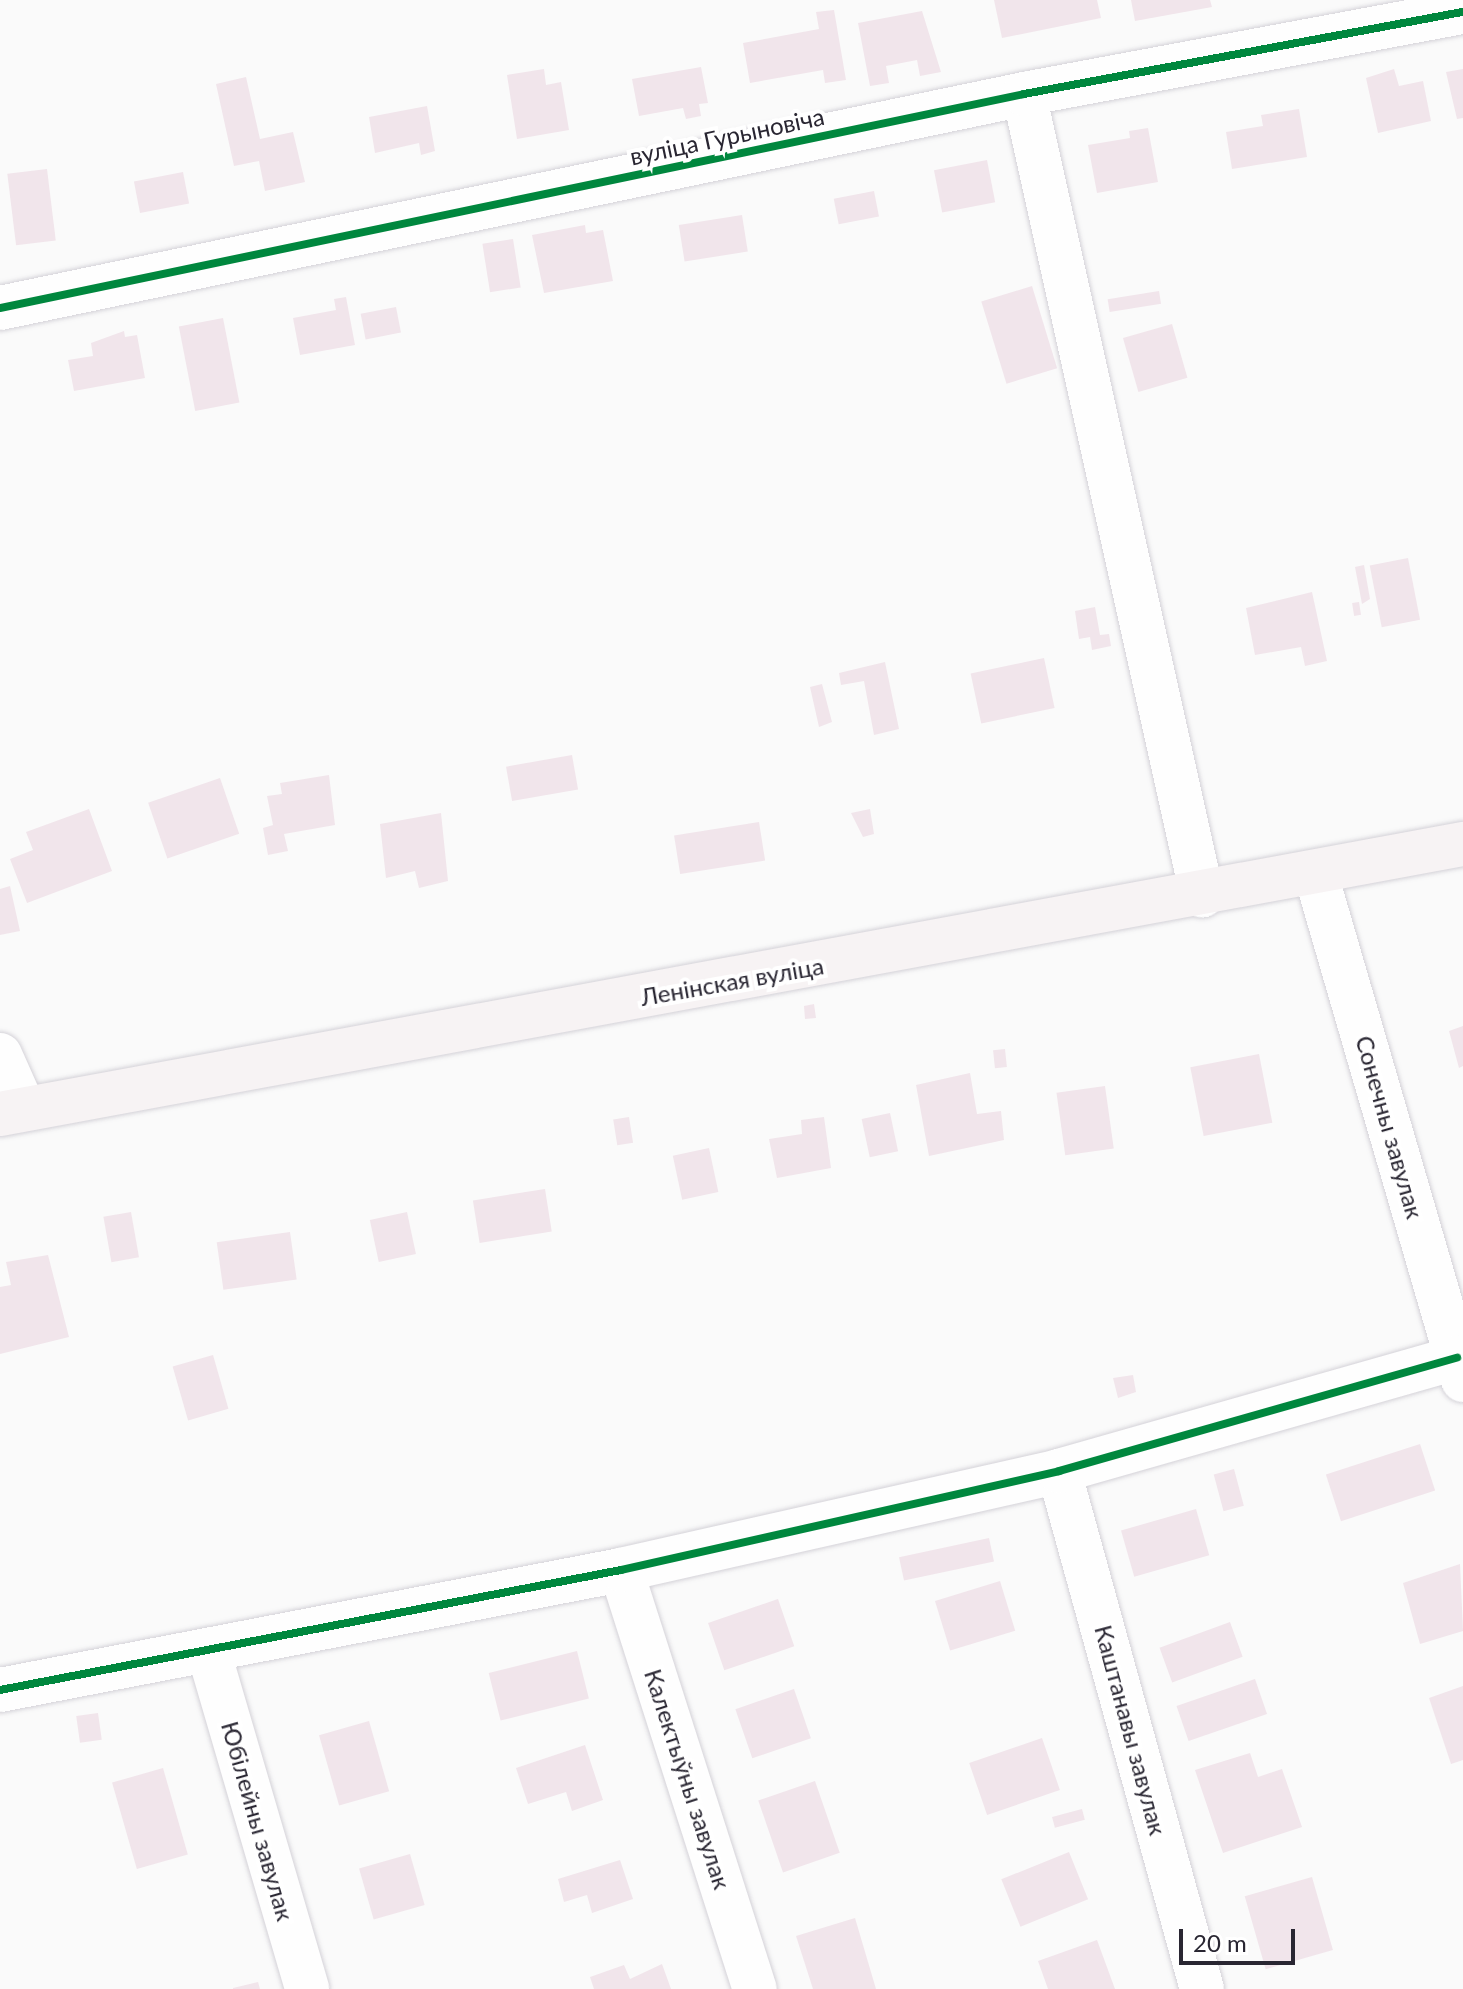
<!DOCTYPE html>
<html>
<head>
<meta charset="utf-8">
<style>
	body { margin:0 }
	#map { position:relative; width:1463px; height:1989px; overflow:hidden; background:#fafafa; font-family:Lato,sans-serif }
	div>[style] { position:absolute }
	.building>* { inset:0; background:#f1e5eb; transform-origin:0 0 }
	.roads { filter:drop-shadow(0 0 2px #d4d2d8) drop-shadow(0 0 2px #d4d2d8) }
	.minor>* { height:44px; margin:-22px; padding:0 22px; transform-origin:22px; border-radius:22px; background:#fefefe }
	.secondary>* { height:44px; margin:-22px; padding:0 22px; transform-origin:22px; border-radius:22px; background:#f7f3f4 }
	.cycleway>* { height:8px; margin:-4px; padding:0 4px; transform-origin:4px; border-radius:4px; background:#00873e }
	span { translate:-50% -50%; white-space:nowrap; text-align:center; line-height:1.15; -webkit-text-stroke:8px #fff; paint-order:stroke }
	.street-label { font-size:24px; color:#292632 }
	.scale { position:absolute; left:1179px; top:1929px; width:116px; height:36px; box-sizing:border-box; border:4px solid #292632; border-top:0; padding-left:10px; font-size:24px; line-height:28px; white-space:nowrap; color:#292632; -webkit-text-stroke:6px #fff; paint-order:stroke }
</style>
</head>
<body>
<div id="map">
	<div class="building">
		<div style="clip-path:polygon(994px 0,1097px 0,1101px 18px,1002px 38px)"></div>
		<div style="clip-path:polygon(1131px 0,1210px 0,1212px 7px,1135px 21px)"></div>
		<div style="clip-path:polygon(834px 10px,846px 80px,825px 83px,823px 70px,750px 83px,743px 43px,819px 29px,816px 12px)"></div>
		<div style="clip-path:polygon(922px 11px,941px 72px,920px 76px,917px 60px,886px 66px,889px 83px,870px 86px,858px 23px)"></div>
		<div style="clip-path:polygon(701px 67px,708px 103px,699px 104px,701px 116px,686px 119px,683px 108px,639px 116px,632px 79px)"></div>
		<div style="clip-path:polygon(544px 69px,546px 85px,561px 82px,569px 130px,517px 139px,507px 75px)"></div>
		<div style="clip-path:polygon(1394px 69px,1399px 86px,1423px 81px,1431px 121px,1378px 133px,1366px 78px)"></div>
		<div style="clip-path:polygon(1463px 69px,1463px 118px,1457px 119px,1446px 72px)"></div>
		<div style="clip-path:polygon(246px 77px,260px 139px,293px 132px,305px 182px,265px 191px,259px 161px,234px 166px,216px 84px)"></div>
		<div style="clip-path:polygon(427px 106px,435px 151px,421px 155px,419px 143px,375px 153px,369px 117px)"></div>
		<div style="clip-path:polygon(1299px 109px,1307px 157px,1232px 169px,1226px 132px,1263px 126px,1261px 115px)"></div>
		<div style="clip-path:polygon(1148px 128px,1158px 182px,1097px 193px,1088px 145px,1130px 138px,1129px 131px)"></div>
		<div style="left:987px;top:160px;width:43px;height:54px;rotate:79deg"></div>
		<div style="left:47px;top:169px;width:72px;height:40px;rotate:83deg"></div>
		<div style="left:183px;top:172px;width:32px;height:50px;rotate:79deg"></div>
		<div style="left:874px;top:191px;width:26px;height:41px;rotate:79deg"></div>
		<div style="left:742px;top:215px;width:37px;height:64px;rotate:81deg"></div>
		<div style="clip-path:polygon(585px 225px,586px 233px,603px 230px,613px 281px,544px 293px,532px 235px)"></div>
		<div style="left:513px;top:239px;width:49px;height:31px;rotate:81deg"></div>
		<div style="left:1032px;top:286px;width:86px;height:53px;rotate:73deg"></div>
		<div style="left:1159px;top:291px;width:13px;height:52px;rotate:81deg"></div>
		<div style="clip-path:polygon(346px 297px,355px 345px,300px 355px,293px 318px,336px 310px,334px 299px)"></div>
		<div style="left:396px;top:307px;width:26px;height:36px;rotate:79deg"></div>
		<div style="left:223px;top:318px;width:86px;height:45px;rotate:79deg"></div>
		<div style="left:1172px;top:324px;width:56px;height:51px;rotate:74deg"></div>
		<div style="clip-path:polygon(124px 331px,125px 337px,137px 335px,145px 378px,74px 391px,68px 360px,93px 356px,91px 343px)"></div>
		<div style="left:1408px;top:558px;width:63px;height:39px;rotate:79deg"></div>
		<div style="clip-path:polygon(1364px 565px,1370px 599px,1362px 604px,1355px 567px)"></div>
		<div style="clip-path:polygon(1312px 592px,1327px 661px,1305px 666px,1301px 647px,1255px 655px,1246px 608px)"></div>
		<div style="left:1359px;top:602px;width:13px;height:7px;rotate:81deg"></div>
		<div style="clip-path:polygon(1095px 607px,1100px 635px,1109px 634px,1111px 646px,1092px 650px,1090px 637px,1079px 639px,1075px 611px)"></div>
		<div style="left:1044px;top:658px;width:51px;height:75px;rotate:78deg"></div>
		<div style="clip-path:polygon(885px 662px,899px 729px,874px 735px,864px 681px,841px 685px,839px 673px)"></div>
		<div style="clip-path:polygon(822px 684px,832px 722px,819px 727px,810px 687px)"></div>
		<div style="left:572px;top:755px;width:35px;height:67px;rotate:80deg"></div>
		<div style="clip-path:polygon(329px 775px,335px 825px,284px 834px,288px 851px,268px 855px,263px 828px,273px 825px,267px 796px,282px 794px,280px 783px)"></div>
		<div style="left:220px;top:778px;width:59px;height:76px;rotate:71deg"></div>
		<div style="clip-path:polygon(89px 809px,112px 871px,27px 903px,10px 859px,33px 850px,26px 832px)"></div>
		<div style="clip-path:polygon(870px 809px,874px 834px,863px 837px,851px 813px)"></div>
		<div style="clip-path:polygon(441px 813px,448px 881px,419px 888px,415px 871px,386px 878px,380px 824px)"></div>
		<div style="left:759px;top:822px;width:39px;height:86px;rotate:81deg"></div>
		<div style="clip-path:polygon(10px 886px,20px 931px,0 935px,0 889px)"></div>
		<div style="clip-path:polygon(814px 1004px,816px 1018px,805px 1019px,804px 1006px)"></div>
		<div style="clip-path:polygon(1463px 1026px,1463px 1066px,1459px 1068px,1449px 1031px)"></div>
		<div style="left:1005px;top:1049px;width:18px;height:12px;rotate:84deg"></div>
		<div style="left:1259px;top:1054px;width:70px;height:70px;rotate:79deg"></div>
		<div style="clip-path:polygon(970px 1073px,977px 1114px,1001px 1111px,1004px 1140px,929px 1156px,916px 1085px)"></div>
		<div style="left:1105px;top:1086px;width:63px;height:49px;rotate:82deg"></div>
		<div style="left:890px;top:1113px;width:39px;height:29px;rotate:78deg"></div>
		<div style="left:629px;top:1117px;width:26px;height:16px;rotate:81deg"></div>
		<div style="clip-path:polygon(824px 1117px,831px 1168px,777px 1178px,769px 1139px,802px 1134px,801px 1120px)"></div>
		<div style="left:709px;top:1148px;width:45px;height:37px;rotate:78deg"></div>
		<div style="left:545px;top:1189px;width:43px;height:73px;rotate:81deg"></div>
		<div style="left:131px;top:1212px;width:46px;height:28px;rotate:80deg"></div>
		<div style="left:407px;top:1212px;width:43px;height:38px;rotate:78deg"></div>
		<div style="left:290px;top:1232px;width:48px;height:74px;rotate:82deg"></div>
		<div style="clip-path:polygon(48px 1255px,69px 1337px,0 1354px,0 1287px,11px 1285px,6px 1262px)"></div>
		<div style="left:213px;top:1355px;width:56px;height:42px;rotate:74deg"></div>
		<div style="clip-path:polygon(1133px 1375px,1136px 1392px,1118px 1398px,1113px 1378px)"></div>
		<div style="left:1420px;top:1444px;width:49px;height:99px;rotate:72deg"></div>
		<div style="left:1234px;top:1469px;width:38px;height:21px;rotate:75deg"></div>
		<div style="left:1196px;top:1509px;width:48px;height:78px;rotate:74deg"></div>
		<div style="left:989px;top:1538px;width:24px;height:92px;rotate:78deg"></div>
		<div style="clip-path:polygon(1460px 1564px,1463px 1631px,1420px 1644px,1403px 1583px)"></div>
		<div style="left:1000px;top:1581px;width:52px;height:68px;rotate:73deg"></div>
		<div style="left:778px;top:1599px;width:50px;height:74px;rotate:71deg"></div>
		<div style="left:1230px;top:1622px;width:37px;height:75px;rotate:70deg"></div>
		<div style="left:577px;top:1651px;width:49px;height:91px;rotate:76deg"></div>
		<div style="left:1255px;top:1679px;width:37px;height:83px;rotate:71deg"></div>
		<div style="clip-path:polygon(1463px 1686px,1463px 1760px,1451px 1764px,1429px 1698px)"></div>
		<div style="left:794px;top:1689px;width:52px;height:62px;rotate:71deg"></div>
		<div style="left:98px;top:1713px;width:27px;height:22px;rotate:82deg"></div>
		<div style="left:369px;top:1721px;width:73px;height:52px;rotate:74deg"></div>
		<div style="left:1042px;top:1738px;width:55px;height:77px;rotate:71deg"></div>
		<div style="clip-path:polygon(585px 1745px,603px 1800px,572px 1811px,566px 1792px,528px 1804px,516px 1768px)"></div>
		<div style="clip-path:polygon(1250px 1753px,1258px 1777px,1282px 1769px,1302px 1827px,1223px 1853px,1195px 1770px)"></div>
		<div style="left:163px;top:1768px;width:90px;height:53px;rotate:74deg"></div>
		<div style="left:815px;top:1781px;width:76px;height:60px;rotate:71deg"></div>
		<div style="left:1082px;top:1809px;width:11px;height:31px;rotate:75deg"></div>
		<div style="left:1069px;top:1852px;width:51px;height:73px;rotate:68deg"></div>
		<div style="left:410px;top:1854px;width:53px;height:53px;rotate:74deg"></div>
		<div style="clip-path:polygon(620px 1860px,633px 1899px,592px 1913px,587px 1895px,564px 1902px,558px 1879px)"></div>
		<div style="left:1312px;top:1877px;width:76px;height:70px;rotate:74deg"></div>
		<div style="clip-path:polygon(855px 1918px,876px 1989px,813px 1989px,796px 1936px)"></div>
		<div style="clip-path:polygon(1097px 1940px,1115px 1989px,1048px 1989px,1038px 1961px)"></div>
		<div style="clip-path:polygon(662px 1964px,671px 1989px,594px 1989px,590px 1977px,624px 1965px,630px 1979px)"></div>
		<div style="clip-path:polygon(258px 1982px,260px 1989px,233px 1989px,233px 1988px)"></div>
	</div>
	<div class="roads">
		<div class="minor">
			<div style="left:1024px;top:94px;width:821px;rotate:77.47deg"></div>
			<div style="left:0;top:308px;width:1046px;rotate:-11.8deg"></div>
			<div style="left:1024px;top:94px;width:447px;rotate:-10.6deg"></div>
			<div style="left:1316px;top:875px;width:526px;rotate:73.77deg"></div>
			<div style="left:0;top:1055px;width:59px;rotate:66deg"></div>
			<div style="left:1059px;top:1471px;width:537px;rotate:74.57deg"></div>
			<div style="left:621px;top:1570px;width:440px;rotate:72.3deg"></div>
			<div style="left:209px;top:1653px;width:350px;rotate:73.7deg"></div>
			<div style="left:0;top:1690px;width:632px;rotate:-10.94deg"></div>
			<div style="left:621px;top:1570px;width:449px;rotate:-12.7deg"></div>
			<div style="left:1059px;top:1471px;width:414px;rotate:-15.9deg"></div>
		</div>
		<div class="secondary">
			<div style="left:0;top:1114px;width:1488px;rotate:-10.46deg"></div>
		</div>
	</div>
	<div class="cycleway">
		<div style="left:0;top:308px;width:1046px;rotate:-11.8deg"></div>
		<div style="left:1024px;top:94px;width:447px;rotate:-10.6deg"></div>
		<div style="left:0;top:1690px;width:632px;rotate:-10.94deg"></div>
		<div style="left:621px;top:1570px;width:449px;rotate:-12.7deg"></div>
		<div style="left:1059px;top:1471px;width:414px;rotate:-15.9deg"></div>
	</div>
	<div class="street-label">
		<span style="left:727px;top:136px;rotate:-12deg">вуліца Гурыновіча</span>
		<span style="left:732px;top:981px;rotate:-10deg">Ленінская вуліца</span>
		<span style="left:1390px;top:1127px;rotate:74deg">Сонечны завулак</span>
		<span style="left:1131px;top:1730px;rotate:75deg">Каштанавы завулак</span>
		<span style="left:688px;top:1779px;rotate:72deg">Калектыўны завулак</span>
		<span style="left:258px;top:1821px;rotate:74deg">Юбілейны завулак</span>
	</div>
	<div class="scale">20 m</div>
</div>
</body>
</html>
